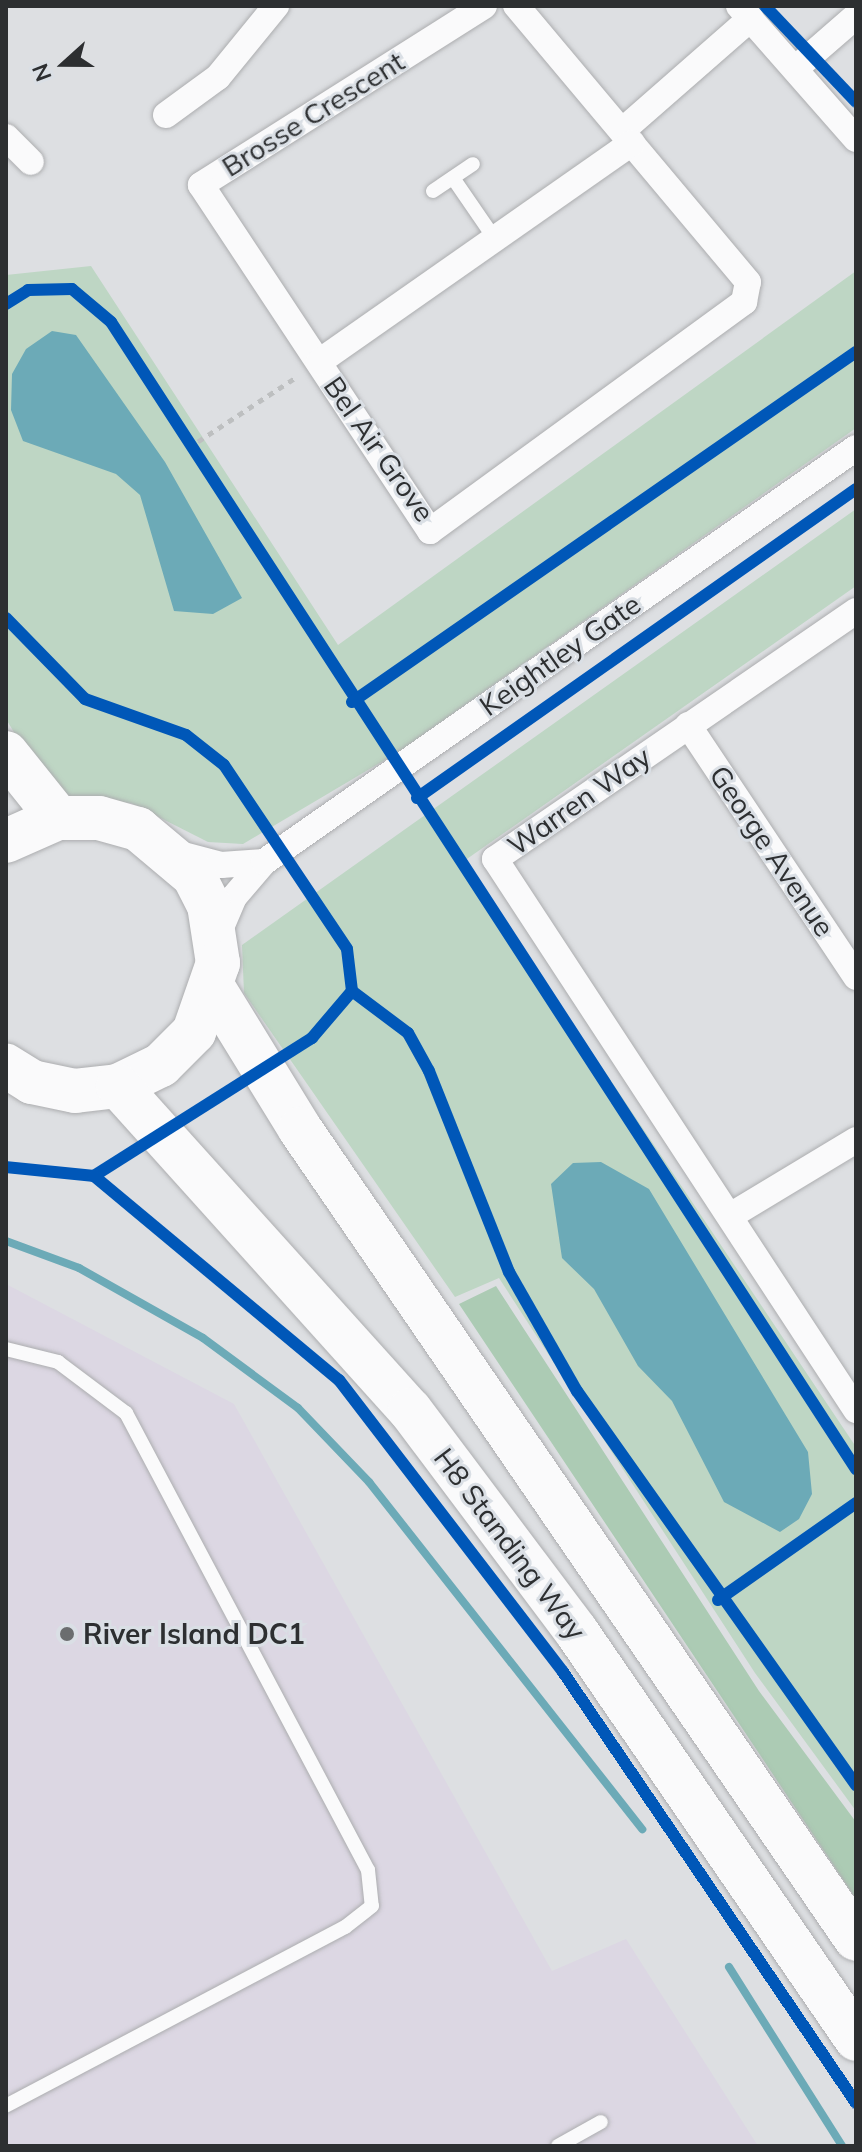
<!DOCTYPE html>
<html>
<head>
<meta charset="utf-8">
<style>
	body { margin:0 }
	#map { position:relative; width:862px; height:2152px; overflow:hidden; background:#dddfe2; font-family:Mulish,sans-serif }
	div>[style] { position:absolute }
	.industrial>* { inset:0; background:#dcd7e3 }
	.green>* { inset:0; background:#bed6c4 }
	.forest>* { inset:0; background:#accbb4 }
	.water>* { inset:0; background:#6caab7 }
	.stream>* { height:8px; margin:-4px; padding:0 4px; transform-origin:4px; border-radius:4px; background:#6caab7 }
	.path>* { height:5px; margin-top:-2.5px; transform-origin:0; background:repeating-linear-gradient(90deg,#bdbfc0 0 6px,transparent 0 12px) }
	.roads { filter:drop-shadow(0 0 2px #acadaf) drop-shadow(0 0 2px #acadaf) }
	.service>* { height:14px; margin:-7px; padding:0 7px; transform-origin:7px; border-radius:7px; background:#fafafb }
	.minor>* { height:26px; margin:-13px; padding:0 13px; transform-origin:13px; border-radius:13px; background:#fafafb }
	.trunk>* { height:44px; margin:-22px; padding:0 22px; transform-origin:22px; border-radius:22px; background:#fafafb }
	.cycleway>* { height:12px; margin:-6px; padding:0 6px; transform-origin:6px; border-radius:6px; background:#0057b8 }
	.dots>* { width:22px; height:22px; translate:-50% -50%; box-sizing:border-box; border:4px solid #dadfe5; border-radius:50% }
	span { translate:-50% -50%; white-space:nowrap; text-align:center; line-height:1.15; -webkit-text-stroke:6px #dadfe5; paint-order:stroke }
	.street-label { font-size:28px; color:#2d2f31 }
	.poi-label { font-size:28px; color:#2d2f31; font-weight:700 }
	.left { translate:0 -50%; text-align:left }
	.frame { position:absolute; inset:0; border:8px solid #2d2f31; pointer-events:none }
	.north { position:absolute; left:24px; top:24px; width:80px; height:80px; -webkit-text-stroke:6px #dadfe5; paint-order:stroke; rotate:249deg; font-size:22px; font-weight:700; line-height:32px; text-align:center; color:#2d2f31 }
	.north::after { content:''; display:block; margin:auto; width:28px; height:36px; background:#2d2f31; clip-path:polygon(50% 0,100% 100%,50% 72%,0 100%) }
</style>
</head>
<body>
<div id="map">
	<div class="industrial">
		<div style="clip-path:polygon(6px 1284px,234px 1404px,552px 1971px,626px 1939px,758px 2146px,6px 2146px)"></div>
	</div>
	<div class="green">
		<div style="clip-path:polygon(91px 266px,338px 645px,856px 271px,856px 428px,400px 751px,243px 844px,208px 842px,131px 803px,53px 797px,6px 719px,6px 275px)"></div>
		<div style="clip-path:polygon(856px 509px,856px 586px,464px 861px,856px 1447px,856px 1811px,755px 1673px,499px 1278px,455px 1297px,244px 993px,242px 945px)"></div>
	</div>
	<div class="forest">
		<div style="clip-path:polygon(496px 1286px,759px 1691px,856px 1822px,856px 1899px,459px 1304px)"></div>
	</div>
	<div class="water">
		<div style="clip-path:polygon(52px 331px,76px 335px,165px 462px,242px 598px,213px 614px,174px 611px,140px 495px,116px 474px,23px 441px,11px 410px,12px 374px,26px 349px)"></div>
		<div style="clip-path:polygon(601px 1162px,649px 1189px,808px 1452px,812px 1494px,799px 1519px,780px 1532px,724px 1502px,672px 1401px,638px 1366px,594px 1289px,562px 1258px,551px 1184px,573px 1163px)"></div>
	</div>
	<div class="stream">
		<div style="left:6px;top:1241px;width:78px;rotate:20.3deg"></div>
		<div style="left:79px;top:1268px;width:142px;rotate:29.4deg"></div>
		<div style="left:203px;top:1338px;width:118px;rotate:36.4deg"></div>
		<div style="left:298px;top:1408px;width:103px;rotate:46.2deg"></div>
		<div style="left:369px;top:1482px;width:442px;rotate:51.8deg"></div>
		<div style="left:729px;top:1967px;width:212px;rotate:57.7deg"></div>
	</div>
	<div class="path">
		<div style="left:188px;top:448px;width:131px;rotate:-33.2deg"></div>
	</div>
	<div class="roads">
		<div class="service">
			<div style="left:453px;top:178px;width:74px;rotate:55.5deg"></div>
			<div style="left:433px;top:191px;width:48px;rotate:-34deg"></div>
			<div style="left:6px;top:1349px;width:54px;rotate:14deg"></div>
			<div style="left:58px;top:1362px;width:85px;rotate:36.9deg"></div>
			<div style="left:126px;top:1413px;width:517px;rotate:62.1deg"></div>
			<div style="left:368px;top:1870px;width:36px;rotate:84deg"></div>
			<div style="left:372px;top:1906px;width:34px;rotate:142deg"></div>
			<div style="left:345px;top:1927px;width:383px;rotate:152.2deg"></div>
			<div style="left:558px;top:2146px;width:49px;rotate:-29.2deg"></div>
		</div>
		<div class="minor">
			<div style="left:484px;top:6px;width:335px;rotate:147.7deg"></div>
			<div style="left:201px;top:185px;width:415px;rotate:56.5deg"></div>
			<div style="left:430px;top:531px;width:389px;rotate:-36.1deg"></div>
			<div style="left:744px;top:302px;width:20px;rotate:-79deg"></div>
			<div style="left:748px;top:282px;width:361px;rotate:-130deg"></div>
			<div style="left:739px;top:6px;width:177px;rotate:48.7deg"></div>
			<div style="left:795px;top:69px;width:81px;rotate:-41deg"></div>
			<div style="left:166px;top:115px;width:64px;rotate:-36.2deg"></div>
			<div style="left:218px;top:77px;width:92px;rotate:-50.8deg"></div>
			<div style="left:622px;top:131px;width:171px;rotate:-41.2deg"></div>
			<div style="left:6px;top:137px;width:35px;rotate:45deg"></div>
			<div style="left:319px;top:362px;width:382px;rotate:-35deg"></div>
			<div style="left:856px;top:611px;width:438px;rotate:145.5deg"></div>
			<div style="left:495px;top:859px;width:659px;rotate:56.77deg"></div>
			<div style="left:688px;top:725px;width:303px;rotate:56.3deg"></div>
			<div style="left:176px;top:853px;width:47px;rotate:14.9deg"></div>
			<div style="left:221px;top:865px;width:43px;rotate:-4deg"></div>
			<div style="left:217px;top:937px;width:43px;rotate:-67deg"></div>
			<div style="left:234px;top:897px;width:46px;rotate:-49.4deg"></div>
			<div style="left:264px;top:862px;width:722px;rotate:-34.97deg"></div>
			<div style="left:730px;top:1216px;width:147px;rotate:-31.1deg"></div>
		</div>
		<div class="trunk">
			<div style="left:6px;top:753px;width:83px;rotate:51.3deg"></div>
			<div style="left:6px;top:841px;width:57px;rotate:-23.9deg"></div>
			<div style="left:58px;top:818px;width:41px"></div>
			<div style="left:99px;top:818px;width:41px;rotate:15.8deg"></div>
			<div style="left:138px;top:829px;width:73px;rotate:40deg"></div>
			<div style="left:194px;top:876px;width:33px;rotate:63deg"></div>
			<div style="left:209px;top:905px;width:59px;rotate:81.2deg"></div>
			<div style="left:218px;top:963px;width:73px;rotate:109.2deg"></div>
			<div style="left:194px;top:1032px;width:47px;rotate:135deg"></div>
			<div style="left:161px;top:1065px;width:48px;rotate:154deg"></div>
			<div style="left:118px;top:1086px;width:43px;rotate:173.4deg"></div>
			<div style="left:75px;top:1091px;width:44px;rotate:-168.2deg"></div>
			<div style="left:32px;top:1082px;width:31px;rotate:-148deg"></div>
			<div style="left:214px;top:989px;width:164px;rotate:58.4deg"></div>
			<div style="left:300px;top:1129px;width:982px;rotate:55.53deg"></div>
			<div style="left:118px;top:1086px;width:436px;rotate:48deg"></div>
			<div style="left:410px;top:1410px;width:276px;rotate:53.1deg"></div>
			<div style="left:576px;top:1631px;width:495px;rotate:55.5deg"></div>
		</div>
	</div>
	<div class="cycleway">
		<div style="left:765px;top:6px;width:132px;rotate:46.5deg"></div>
		<div style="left:6px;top:304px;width:26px;rotate:-32deg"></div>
		<div style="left:28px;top:290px;width:44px;rotate:-1.3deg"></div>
		<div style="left:72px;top:289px;width:51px;rotate:40.2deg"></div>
		<div style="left:111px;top:322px;width:1368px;rotate:57deg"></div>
		<div style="left:6px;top:618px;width:113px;rotate:45.7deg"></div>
		<div style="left:85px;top:699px;width:107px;rotate:19.6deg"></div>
		<div style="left:186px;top:735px;width:48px;rotate:38.3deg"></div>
		<div style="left:224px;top:765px;width:221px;rotate:56.2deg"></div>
		<div style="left:347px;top:949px;width:42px;rotate:83.2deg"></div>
		<div style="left:352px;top:991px;width:62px;rotate:130.4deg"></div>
		<div style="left:312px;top:1038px;width:258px;rotate:147.7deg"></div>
		<div style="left:352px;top:702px;width:614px;rotate:-34.78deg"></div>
		<div style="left:417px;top:798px;width:537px;rotate:-35.14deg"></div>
		<div style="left:352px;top:991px;width:70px;rotate:36.9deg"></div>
		<div style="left:408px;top:1033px;width:43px;rotate:61.1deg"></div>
		<div style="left:429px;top:1071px;width:216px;rotate:68.3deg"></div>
		<div style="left:509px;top:1272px;width:137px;rotate:60.3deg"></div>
		<div style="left:577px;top:1391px;width:483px;rotate:54.7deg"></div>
		<div style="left:6px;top:1167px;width:88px;rotate:5.8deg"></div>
		<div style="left:94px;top:1176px;width:319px;rotate:39.8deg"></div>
		<div style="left:339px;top:1380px;width:368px;rotate:52.5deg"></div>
		<div style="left:563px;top:1672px;width:521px;rotate:55.79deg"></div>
		<div style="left:718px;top:1600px;width:169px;rotate:-35.1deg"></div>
	</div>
	<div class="dots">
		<div style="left:67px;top:1634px;background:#6b6d6f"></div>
	</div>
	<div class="street-label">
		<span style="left:313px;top:114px;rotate:-32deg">Brosse Crescent</span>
		<span style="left:379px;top:449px;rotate:55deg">Bel Air Grove</span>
		<span style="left:560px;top:655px;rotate:-35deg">Keightley Gate</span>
		<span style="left:579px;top:801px;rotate:-35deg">Warren Way</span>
		<span style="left:772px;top:851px;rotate:56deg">George Avenue</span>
		<span style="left:510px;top:1544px;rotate:53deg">H8 Standing Way</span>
	</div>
	<div class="poi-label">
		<span class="left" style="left:83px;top:1634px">River Island DC1</span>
	</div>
	<div class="frame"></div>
	<div class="north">N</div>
</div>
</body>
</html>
